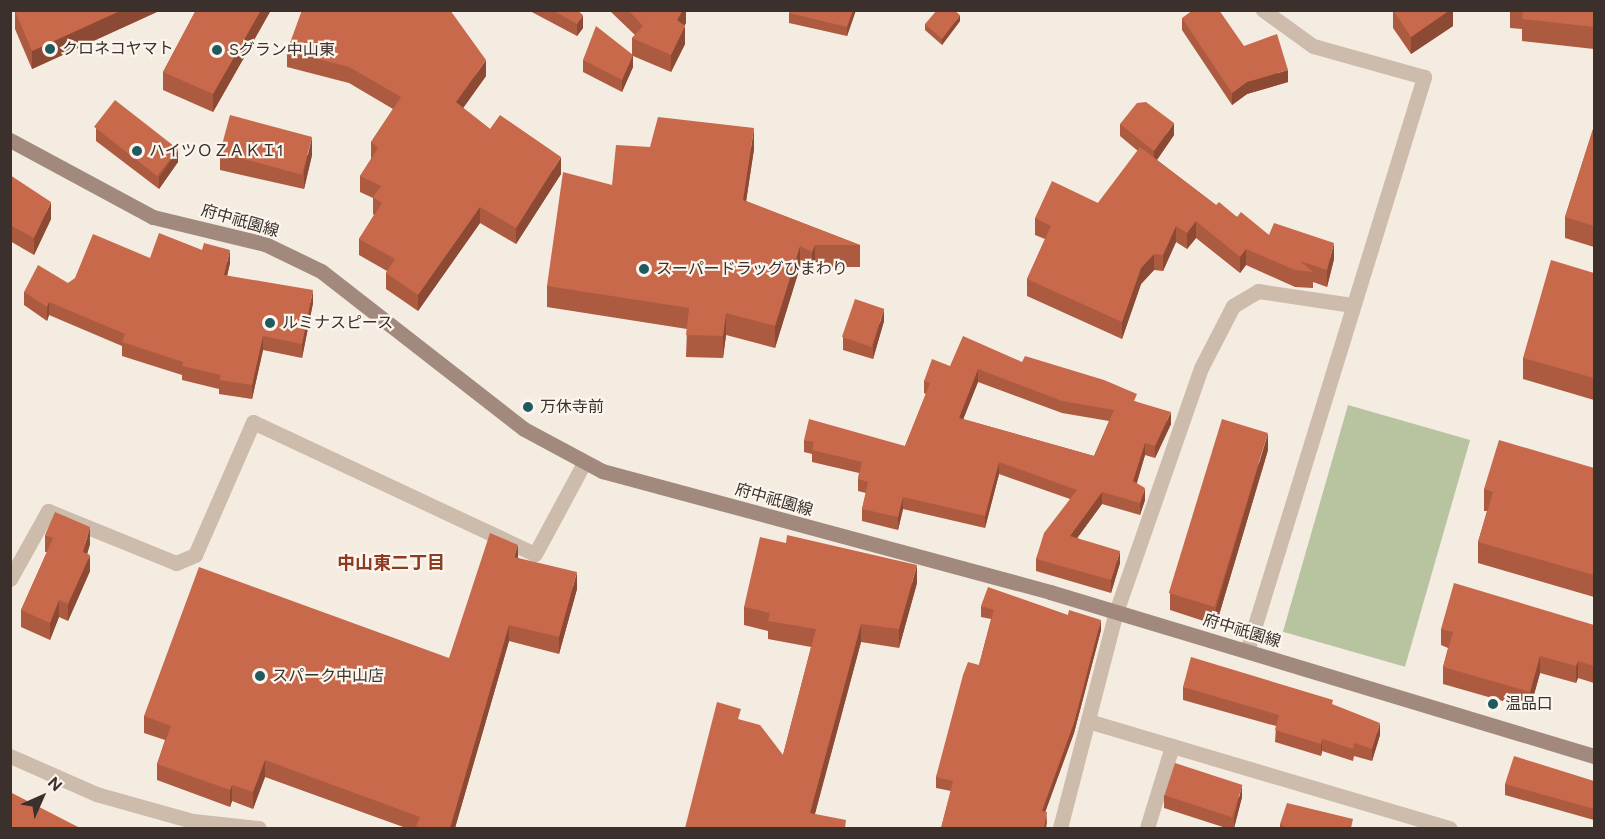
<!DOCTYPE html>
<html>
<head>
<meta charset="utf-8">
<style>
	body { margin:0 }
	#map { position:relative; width:1605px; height:839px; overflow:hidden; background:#f4ebe1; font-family:Figtree,"Noto Sans JP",sans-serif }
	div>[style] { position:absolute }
	.green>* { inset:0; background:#b8c4a0; transform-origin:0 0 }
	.minor>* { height:15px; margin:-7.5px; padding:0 7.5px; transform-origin:7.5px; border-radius:7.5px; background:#cdbbac }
	.secondary>* { height:15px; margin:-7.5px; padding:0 7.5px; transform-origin:7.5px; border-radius:7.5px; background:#a18a7d }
	.wall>* { inset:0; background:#ac5a40 }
	.shaded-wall>* { inset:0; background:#8c4a34 }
	.building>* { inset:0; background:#c8694b; transform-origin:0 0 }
	.dots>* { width:16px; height:16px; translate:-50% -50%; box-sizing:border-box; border:3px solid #fbf5ee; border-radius:50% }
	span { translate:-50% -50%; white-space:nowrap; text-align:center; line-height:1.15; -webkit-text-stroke:4.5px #fbf5ee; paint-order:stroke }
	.poi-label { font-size:16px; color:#3b302b }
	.left { translate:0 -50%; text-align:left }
	.street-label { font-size:16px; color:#3b302b }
	.neighbourhood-label { font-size:18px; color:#8c3b22; font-weight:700 }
	.frame { position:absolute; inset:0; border:12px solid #3b302b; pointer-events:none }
	.north { position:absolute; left:12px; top:767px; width:60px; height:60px; -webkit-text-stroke:4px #fbf5ee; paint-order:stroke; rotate:45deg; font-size:16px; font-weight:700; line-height:24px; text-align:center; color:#3b302b }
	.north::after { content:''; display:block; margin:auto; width:21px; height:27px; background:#3b302b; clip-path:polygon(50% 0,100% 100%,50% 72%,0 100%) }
</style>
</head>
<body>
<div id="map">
	<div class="green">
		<div style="left:1348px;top:405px;width:127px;height:236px;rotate:16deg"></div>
	</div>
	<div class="minor">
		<div style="left:10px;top:579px;width:78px;rotate:-60.8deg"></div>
		<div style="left:48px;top:511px;width:138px;rotate:22.1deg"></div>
		<div style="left:176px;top:563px;width:21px;rotate:-23deg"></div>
		<div style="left:195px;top:555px;width:145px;rotate:-66.4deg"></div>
		<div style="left:253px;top:422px;width:311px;rotate:25.1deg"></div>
		<div style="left:535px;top:554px;width:103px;rotate:-61.7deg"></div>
		<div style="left:1247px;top:651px;width:601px;rotate:-72.86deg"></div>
		<div style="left:1424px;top:77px;width:115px;rotate:-164.4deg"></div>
		<div style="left:1313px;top:46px;width:62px;rotate:-144.2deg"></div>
		<div style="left:1088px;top:721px;width:377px;rotate:16.5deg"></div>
		<div style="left:10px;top:756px;width:94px;rotate:23.8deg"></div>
		<div style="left:96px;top:794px;width:101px;rotate:15.6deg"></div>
		<div style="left:193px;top:821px;width:66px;rotate:6.1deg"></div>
		<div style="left:1060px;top:828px;width:223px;rotate:-75.5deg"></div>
		<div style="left:1116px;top:612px;width:258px;rotate:-70.8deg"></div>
		<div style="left:1201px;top:368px;width:70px;rotate:-62.7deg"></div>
		<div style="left:1233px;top:306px;width:29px;rotate:-31deg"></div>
		<div style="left:1258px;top:291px;width:95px;rotate:8.5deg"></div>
		<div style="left:1147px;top:828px;width:86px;rotate:-73deg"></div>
	</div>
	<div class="secondary">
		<div style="left:10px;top:140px;width:162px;rotate:28.3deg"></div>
		<div style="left:153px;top:217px;width:115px;rotate:13.6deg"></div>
		<div style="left:265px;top:244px;width:62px;rotate:25.7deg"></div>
		<div style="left:321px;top:271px;width:257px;rotate:37.9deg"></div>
		<div style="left:524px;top:429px;width:89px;rotate:28.3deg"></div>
		<div style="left:602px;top:471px;width:464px;rotate:15.1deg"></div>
		<div style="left:1050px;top:592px;width:568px;rotate:16.78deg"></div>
	</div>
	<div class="wall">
		<div style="clip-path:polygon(159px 10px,159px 11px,32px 69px,15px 29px,15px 11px)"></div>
		<div style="clip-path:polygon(196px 10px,271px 10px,213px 112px,163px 90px,163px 72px)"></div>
		<div style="clip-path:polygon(528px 10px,577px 10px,583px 28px,577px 36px)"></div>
		<div style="clip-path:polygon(611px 10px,686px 10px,686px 23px,684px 26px,685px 44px,671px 72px,633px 56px,633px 67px,622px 92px,583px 72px,583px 60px,632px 55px,632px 38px,635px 35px,611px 12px)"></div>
		<div style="clip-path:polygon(856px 10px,847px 36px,789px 23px,789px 13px)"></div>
		<div style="clip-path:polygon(1393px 10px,1453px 10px,1453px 26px,1411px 54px,1393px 28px)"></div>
		<div style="clip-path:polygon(1510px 10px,1594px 10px,1594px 49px,1522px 41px,1522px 29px,1510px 28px)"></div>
		<div style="clip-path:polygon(1182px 18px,1244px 46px,1288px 82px,1247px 94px,1232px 105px,1182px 30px)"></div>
		<div style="clip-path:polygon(960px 21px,942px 45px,925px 30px,925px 24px)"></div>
		<div style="clip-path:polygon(287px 51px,486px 76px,463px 108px,490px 129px,561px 174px,516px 244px,480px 223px,418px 311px,386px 289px,386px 273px,387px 271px,359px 255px,359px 239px,374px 215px,373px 214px,373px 198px,360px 192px,360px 176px,371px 159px,371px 142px,393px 109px,349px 83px,287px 67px)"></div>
		<div style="clip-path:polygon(1120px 124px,1174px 135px,1157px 160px,1216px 205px,1269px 235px,1334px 259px,1327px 287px,1313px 282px,1313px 288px,1295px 287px,1246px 265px,1240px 273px,1196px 238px,1187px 249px,1176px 242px,1163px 271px,1154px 270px,1141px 284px,1122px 339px,1027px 296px,1027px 279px,1045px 239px,1035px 235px,1035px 218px,1098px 203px,1138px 151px,1120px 136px)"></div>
		<div style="clip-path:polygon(1594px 126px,1594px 247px,1565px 238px,1565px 217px)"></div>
		<div style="clip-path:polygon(96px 128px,178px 162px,159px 189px,96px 141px)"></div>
		<div style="clip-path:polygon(650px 147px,754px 149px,746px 201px,860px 245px,860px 267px,815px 267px,812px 273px,800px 267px,775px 348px,726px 335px,723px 358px,686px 357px,687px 329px,547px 307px,547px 286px,612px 185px)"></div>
		<div style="clip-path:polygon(220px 153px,312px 155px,304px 189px,220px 170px)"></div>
		<div style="clip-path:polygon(10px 175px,51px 219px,34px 255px,10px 241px)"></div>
		<div style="clip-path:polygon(150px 258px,230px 263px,227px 276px,313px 303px,302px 358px,263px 350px,252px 399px,219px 394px,219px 389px,182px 380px,182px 375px,122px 356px,122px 346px,49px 315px,47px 321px,24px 305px,24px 292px,68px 283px)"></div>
		<div style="clip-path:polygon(1594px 273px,1594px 400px,1523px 379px,1523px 358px)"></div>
		<div style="clip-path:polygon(884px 321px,873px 359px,843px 350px,843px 337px)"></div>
		<div style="clip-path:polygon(evenodd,1022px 362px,1137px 402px,1171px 424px,1155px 458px,1145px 455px,1137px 483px,1145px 500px,1140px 515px,1102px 504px,1077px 538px,1120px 563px,1111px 593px,1036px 571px,1036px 559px,1070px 499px,999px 474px,985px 528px,903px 509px,898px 530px,862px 521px,862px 509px,866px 493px,858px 491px,858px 479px,859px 473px,812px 462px,812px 454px,804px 452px,804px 440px,905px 446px,926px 394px,924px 393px,924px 381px,950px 366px,1022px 362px,978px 382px,1062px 413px,1109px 421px,1094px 456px,963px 419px,978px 382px)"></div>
		<div style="clip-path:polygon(1268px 450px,1216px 625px,1170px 610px,1170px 593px)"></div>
		<div style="clip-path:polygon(1594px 468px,1594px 597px,1478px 563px,1478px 542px,1487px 511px,1484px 511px,1484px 489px)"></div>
		<div style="clip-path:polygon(45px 535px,90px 544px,87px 554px,90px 571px,68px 621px,59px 617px,50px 640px,21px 627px,21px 610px,47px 552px,45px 552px)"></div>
		<div style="clip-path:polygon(518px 558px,577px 589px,559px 654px,509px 641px,455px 828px,406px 828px,265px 777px,253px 809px,232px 801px,230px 807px,157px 780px,157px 764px,165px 740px,144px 733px,144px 716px,449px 658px)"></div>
		<div style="clip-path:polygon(917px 583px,899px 648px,861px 642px,815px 814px,846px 828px,685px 828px,783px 755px,811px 647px,768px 639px,768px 631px,744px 625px,744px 607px)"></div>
		<div style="clip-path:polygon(981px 606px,1101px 630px,1074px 733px,1045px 812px,1047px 822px,1046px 828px,941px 828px,951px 791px,936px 788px,936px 777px,979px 665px,991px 619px,981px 617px)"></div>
		<div style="clip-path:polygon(1594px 625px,1594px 683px,1578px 678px,1576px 683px,1540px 673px,1530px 709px,1443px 684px,1443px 667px,1448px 648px,1441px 645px,1441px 629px)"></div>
		<div style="clip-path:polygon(1183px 687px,1333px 705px,1380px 735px,1372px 761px,1354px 756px,1353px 761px,1322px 751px,1321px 756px,1275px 742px,1276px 726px,1183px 700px)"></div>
		<div style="clip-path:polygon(1594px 781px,1594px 820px,1505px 795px,1505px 784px)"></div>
		<div style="clip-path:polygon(1164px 795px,1242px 797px,1234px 828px,1226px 828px,1164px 808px)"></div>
		<div style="clip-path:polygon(1280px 824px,1353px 828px,1280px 828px)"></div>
	</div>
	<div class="shaded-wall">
		<div style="clip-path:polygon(122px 10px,159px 10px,159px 11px,32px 69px,32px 51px)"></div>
		<div style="clip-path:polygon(261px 10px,271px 10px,213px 112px,213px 94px)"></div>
		<div style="clip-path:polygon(683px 10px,686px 10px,686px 23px,677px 38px,677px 20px)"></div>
		<div style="clip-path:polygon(853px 10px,856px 10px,847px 36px,847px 27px)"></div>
		<div style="clip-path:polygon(1450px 10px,1453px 10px,1453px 26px,1411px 54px,1411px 37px)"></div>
		<div style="clip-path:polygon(583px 15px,583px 28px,577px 36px,577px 24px)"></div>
		<div style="clip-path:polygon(960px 15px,960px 21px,942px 45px,942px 39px)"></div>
		<div style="clip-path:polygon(685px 26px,685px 44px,671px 72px,671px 55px)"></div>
		<div style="clip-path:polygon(633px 55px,633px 67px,622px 92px,622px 80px)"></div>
		<div style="clip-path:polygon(486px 60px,486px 76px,456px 118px,456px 102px)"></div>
		<div style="clip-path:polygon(1288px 70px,1288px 82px,1247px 94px,1232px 105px,1232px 93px,1247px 82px)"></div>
		<div style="clip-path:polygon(1174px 123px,1174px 135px,1154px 164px,1154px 151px)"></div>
		<div style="clip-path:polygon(754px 128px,754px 149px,743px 222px,743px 200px)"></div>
		<div style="clip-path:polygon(312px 137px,312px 155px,304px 189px,304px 171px)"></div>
		<div style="clip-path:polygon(178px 150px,178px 162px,159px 189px,159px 177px)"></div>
		<div style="clip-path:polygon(561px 157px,561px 174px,516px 244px,516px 228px)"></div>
		<div style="clip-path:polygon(51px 202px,51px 219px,34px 255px,34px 238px)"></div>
		<div style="clip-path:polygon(480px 207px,480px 223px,418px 311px,418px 295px)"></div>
		<div style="clip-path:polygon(1196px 221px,1196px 238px,1187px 249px,1187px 233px)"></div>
		<div style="clip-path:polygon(1176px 226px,1176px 242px,1163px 271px,1163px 255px)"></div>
		<div style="clip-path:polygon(1334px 243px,1334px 259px,1327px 287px,1327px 270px)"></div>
		<div style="clip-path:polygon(815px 245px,815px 267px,812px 273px,812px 252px)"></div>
		<div style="clip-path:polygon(800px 246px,800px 267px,775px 348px,775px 326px)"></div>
		<div style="clip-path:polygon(1246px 249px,1246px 265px,1240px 273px,1240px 257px)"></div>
		<div style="clip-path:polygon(230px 250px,230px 263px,224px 289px,224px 275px)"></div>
		<div style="clip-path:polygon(1154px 254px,1154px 270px,1141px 284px,1122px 339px,1122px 322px,1141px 268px)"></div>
		<div style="clip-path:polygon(313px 290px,313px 303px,302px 358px,302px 344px)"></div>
		<div style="clip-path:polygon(49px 302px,49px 315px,47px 321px,47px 307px)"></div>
		<div style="clip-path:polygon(884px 309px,884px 321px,873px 359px,873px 346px)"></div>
		<div style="clip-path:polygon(726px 313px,726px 335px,723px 358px,723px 336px)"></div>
		<div style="clip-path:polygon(263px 336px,263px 350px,252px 399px,252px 385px)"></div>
		<div style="clip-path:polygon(978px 369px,978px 382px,959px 430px,959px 418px)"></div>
		<div style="clip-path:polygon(1171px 412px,1171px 424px,1155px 458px,1155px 446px)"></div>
		<div style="clip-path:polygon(1268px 433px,1268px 450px,1216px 625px,1216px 608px)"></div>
		<div style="clip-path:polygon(1145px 443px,1145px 455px,1133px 494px,1133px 481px)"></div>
		<div style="clip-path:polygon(999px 462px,999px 474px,985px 528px,985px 516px)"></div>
		<div style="clip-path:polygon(1145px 488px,1145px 500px,1140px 515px,1140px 503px)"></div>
		<div style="clip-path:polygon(1102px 492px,1102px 504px,1070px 548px,1070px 536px)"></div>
		<div style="clip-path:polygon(903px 497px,903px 509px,898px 530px,898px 517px)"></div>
		<div style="clip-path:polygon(90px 527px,90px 544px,83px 568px,83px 552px)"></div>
		<div style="clip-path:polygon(518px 545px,518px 562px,514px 557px)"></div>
		<div style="clip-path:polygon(1120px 551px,1120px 563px,1111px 593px,1111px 580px)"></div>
		<div style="clip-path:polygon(90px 555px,90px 571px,68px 621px,68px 604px)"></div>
		<div style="clip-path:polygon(917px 565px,917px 583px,899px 648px,899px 629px)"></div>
		<div style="clip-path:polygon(577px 572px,577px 589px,559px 654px,559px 637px)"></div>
		<div style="clip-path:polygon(59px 600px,59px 617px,50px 640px,50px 623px)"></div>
		<div style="clip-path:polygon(1101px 620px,1101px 630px,1074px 733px,1042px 821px,1042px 811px)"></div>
		<div style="clip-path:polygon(861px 624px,861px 642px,811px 828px,810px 813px)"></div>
		<div style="clip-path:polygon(509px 625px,509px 641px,455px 828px,450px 828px)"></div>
		<div style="clip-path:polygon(1540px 656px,1540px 673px,1530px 709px,1530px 692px)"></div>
		<div style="clip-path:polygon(1578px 661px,1578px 678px,1576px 683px,1576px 666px)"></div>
		<div style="clip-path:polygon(1380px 723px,1380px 735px,1372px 761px,1372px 749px)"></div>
		<div style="clip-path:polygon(1322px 739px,1322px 751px,1321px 756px,1321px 744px)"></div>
		<div style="clip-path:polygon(265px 760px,265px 777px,253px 809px,253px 792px)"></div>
		<div style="clip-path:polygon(232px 785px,232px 801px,230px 807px,230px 790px)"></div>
		<div style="clip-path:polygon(1242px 785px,1242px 797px,1234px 828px,1234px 819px)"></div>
		<div style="clip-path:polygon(1047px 812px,1046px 828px,1044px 828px)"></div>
	</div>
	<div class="building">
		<div style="clip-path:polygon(15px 10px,122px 10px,32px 51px,15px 11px)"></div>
		<div style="clip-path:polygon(196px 10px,261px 10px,213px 94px,163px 72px)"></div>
		<div style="clip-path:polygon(302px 10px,450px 10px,486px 60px,456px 102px,490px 129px,500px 115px,561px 157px,516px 228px,480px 207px,418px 295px,386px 273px,395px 259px,359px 239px,382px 203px,373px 197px,381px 186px,360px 176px,378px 148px,371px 142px,401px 97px,349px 67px,287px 51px)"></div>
		<div style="clip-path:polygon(552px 10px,577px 10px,583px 15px,577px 24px)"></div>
		<div style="clip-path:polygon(628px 10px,683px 10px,677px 20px,685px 26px,671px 55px,632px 38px,643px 26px)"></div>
		<div style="clip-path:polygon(790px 10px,853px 10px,847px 27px,789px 13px)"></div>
		<div style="clip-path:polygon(937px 10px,954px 10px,960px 15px,942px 39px,925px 24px)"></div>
		<div style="clip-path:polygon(1193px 10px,1219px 10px,1244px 46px,1277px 34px,1288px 70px,1247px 82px,1232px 93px,1182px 18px)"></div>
		<div style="clip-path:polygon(1393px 10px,1450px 10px,1411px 37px)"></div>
		<div style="clip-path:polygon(1523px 10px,1594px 10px,1594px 27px,1522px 19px)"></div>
		<div style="clip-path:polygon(596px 26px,633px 55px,622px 80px,583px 60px)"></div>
		<div style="left:115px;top:100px;width:80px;height:34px;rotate:38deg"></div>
		<div style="clip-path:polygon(1146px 102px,1174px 123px,1154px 151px,1120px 124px,1137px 103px)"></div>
		<div style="left:230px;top:115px;width:85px;height:39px;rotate:15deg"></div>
		<div style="clip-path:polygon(658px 117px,754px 128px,743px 200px,860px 245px,815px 245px,812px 252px,800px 246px,775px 326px,726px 313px,723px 336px,686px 335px,689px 308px,547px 286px,563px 172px,612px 185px,616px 145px,650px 147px)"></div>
		<div style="clip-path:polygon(1594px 126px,1594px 226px,1565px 217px)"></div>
		<div style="clip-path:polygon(1140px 147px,1216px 205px,1219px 202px,1237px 217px,1241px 212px,1269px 235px,1274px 223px,1334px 243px,1327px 270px,1300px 261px,1313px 272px,1295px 270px,1246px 249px,1240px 257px,1196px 221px,1187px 233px,1176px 226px,1163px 255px,1154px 254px,1141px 268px,1122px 322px,1027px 279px,1051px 226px,1035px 218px,1052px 181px,1098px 203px)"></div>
		<div style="clip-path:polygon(10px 175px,51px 202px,34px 238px,10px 225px)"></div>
		<div style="clip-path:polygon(159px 233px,202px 250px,204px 243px,230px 250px,224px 275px,313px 290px,302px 344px,263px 336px,252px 385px,219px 380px,221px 375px,182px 366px,183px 362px,122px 342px,125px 334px,49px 302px,47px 307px,24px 292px,38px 265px,68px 283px,75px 278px,93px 234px,150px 258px)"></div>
		<div style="clip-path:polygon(1551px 260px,1594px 273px,1594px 378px,1523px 358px)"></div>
		<div style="left:855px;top:299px;width:31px;height:40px;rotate:19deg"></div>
		<div style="clip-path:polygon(evenodd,963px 336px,1022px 362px,1025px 356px,1104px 380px,1137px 394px,1134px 401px,1171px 412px,1155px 446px,1145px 443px,1133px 481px,1145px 488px,1140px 503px,1102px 492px,1070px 536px,1120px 551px,1111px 580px,1036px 559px,1044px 533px,1077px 490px,999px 462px,985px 516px,903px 497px,898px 517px,862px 509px,868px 482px,858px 479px,862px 462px,812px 450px,814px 442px,804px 440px,809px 419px,905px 446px,930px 383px,924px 381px,932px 359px,950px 366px,963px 336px,978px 369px,1062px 401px,1114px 410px,1094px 456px,959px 418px,978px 369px)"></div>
		<div style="left:1222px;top:419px;width:48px;height:182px;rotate:17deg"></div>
		<div style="clip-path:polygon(1499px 440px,1594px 468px,1594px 575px,1478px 542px,1493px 492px,1484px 489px)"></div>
		<div style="clip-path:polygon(55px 512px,90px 527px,83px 552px,90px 555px,68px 604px,59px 600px,50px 623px,21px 610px,53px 538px,45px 535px)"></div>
		<div style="clip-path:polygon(490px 533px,518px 545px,514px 557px,577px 572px,559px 637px,509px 625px,450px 828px,423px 828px,416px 826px,420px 817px,265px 760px,253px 792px,232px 785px,230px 790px,157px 764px,171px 726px,144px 716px,199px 567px,449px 658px)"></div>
		<div style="clip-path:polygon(787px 535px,917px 565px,899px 629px,861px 624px,810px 813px,846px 820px,845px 828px,685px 828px,717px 702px,741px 709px,738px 719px,760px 725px,783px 755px,816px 629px,768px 621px,770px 613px,744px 607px,760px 537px,786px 543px)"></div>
		<div style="clip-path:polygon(1454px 583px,1594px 625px,1594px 666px,1578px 661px,1576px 666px,1540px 656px,1530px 692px,1443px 667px,1453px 632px,1441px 629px)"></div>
		<div style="clip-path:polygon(988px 587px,1068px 615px,1069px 610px,1101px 620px,1074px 723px,1042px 811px,1047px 812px,1044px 828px,941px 828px,953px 781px,936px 777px,963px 675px,968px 662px,979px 665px,994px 610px,981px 606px)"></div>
		<div style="clip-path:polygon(1191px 657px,1333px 700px,1332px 704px,1380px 723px,1372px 749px,1354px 743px,1353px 749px,1322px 739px,1321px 744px,1275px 730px,1279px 715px,1183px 687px)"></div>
		<div style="clip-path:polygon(1514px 756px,1594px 781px,1594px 809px,1505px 784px)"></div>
		<div style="left:1175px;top:763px;width:71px;height:34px;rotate:18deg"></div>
		<div style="clip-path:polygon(10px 792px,80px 828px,10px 828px)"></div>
		<div style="clip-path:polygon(1287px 803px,1353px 819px,1351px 828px,1287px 828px,1280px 824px)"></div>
	</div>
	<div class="dots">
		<div style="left:50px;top:49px;background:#1f5a5e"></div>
		<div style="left:217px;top:50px;background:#1f5a5e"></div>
		<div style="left:137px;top:151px;background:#1f5a5e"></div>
		<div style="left:644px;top:269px;background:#1f5a5e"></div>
		<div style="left:270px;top:323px;background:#1f5a5e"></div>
		<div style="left:528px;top:407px;background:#1f5a5e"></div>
		<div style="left:260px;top:676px;background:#1f5a5e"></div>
		<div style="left:1493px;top:704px;background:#1f5a5e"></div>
	</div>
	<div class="poi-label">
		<span class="left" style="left:62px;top:49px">クロネコヤマト</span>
		<span class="left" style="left:229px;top:50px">Sグラン中山東</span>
		<span class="left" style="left:149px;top:151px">ハイツＯＺＡＫＩ1</span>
		<span class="left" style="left:656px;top:269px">スーパードラッグひまわり</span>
		<span class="left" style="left:282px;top:323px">ルミナスピース</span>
		<span class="left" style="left:540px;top:407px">万休寺前</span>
		<span class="left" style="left:272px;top:676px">スパーク中山店</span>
		<span class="left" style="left:1505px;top:704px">温品口</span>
	</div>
	<div class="street-label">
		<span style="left:240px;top:221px;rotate:16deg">府中祇園線</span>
		<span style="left:774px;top:500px;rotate:16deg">府中祇園線</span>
		<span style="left:1242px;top:631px;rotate:17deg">府中祇園線</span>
	</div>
	<div class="neighbourhood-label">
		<span style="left:391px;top:563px">中山東二丁目</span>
	</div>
	<div class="frame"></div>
	<div class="north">N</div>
</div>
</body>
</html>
